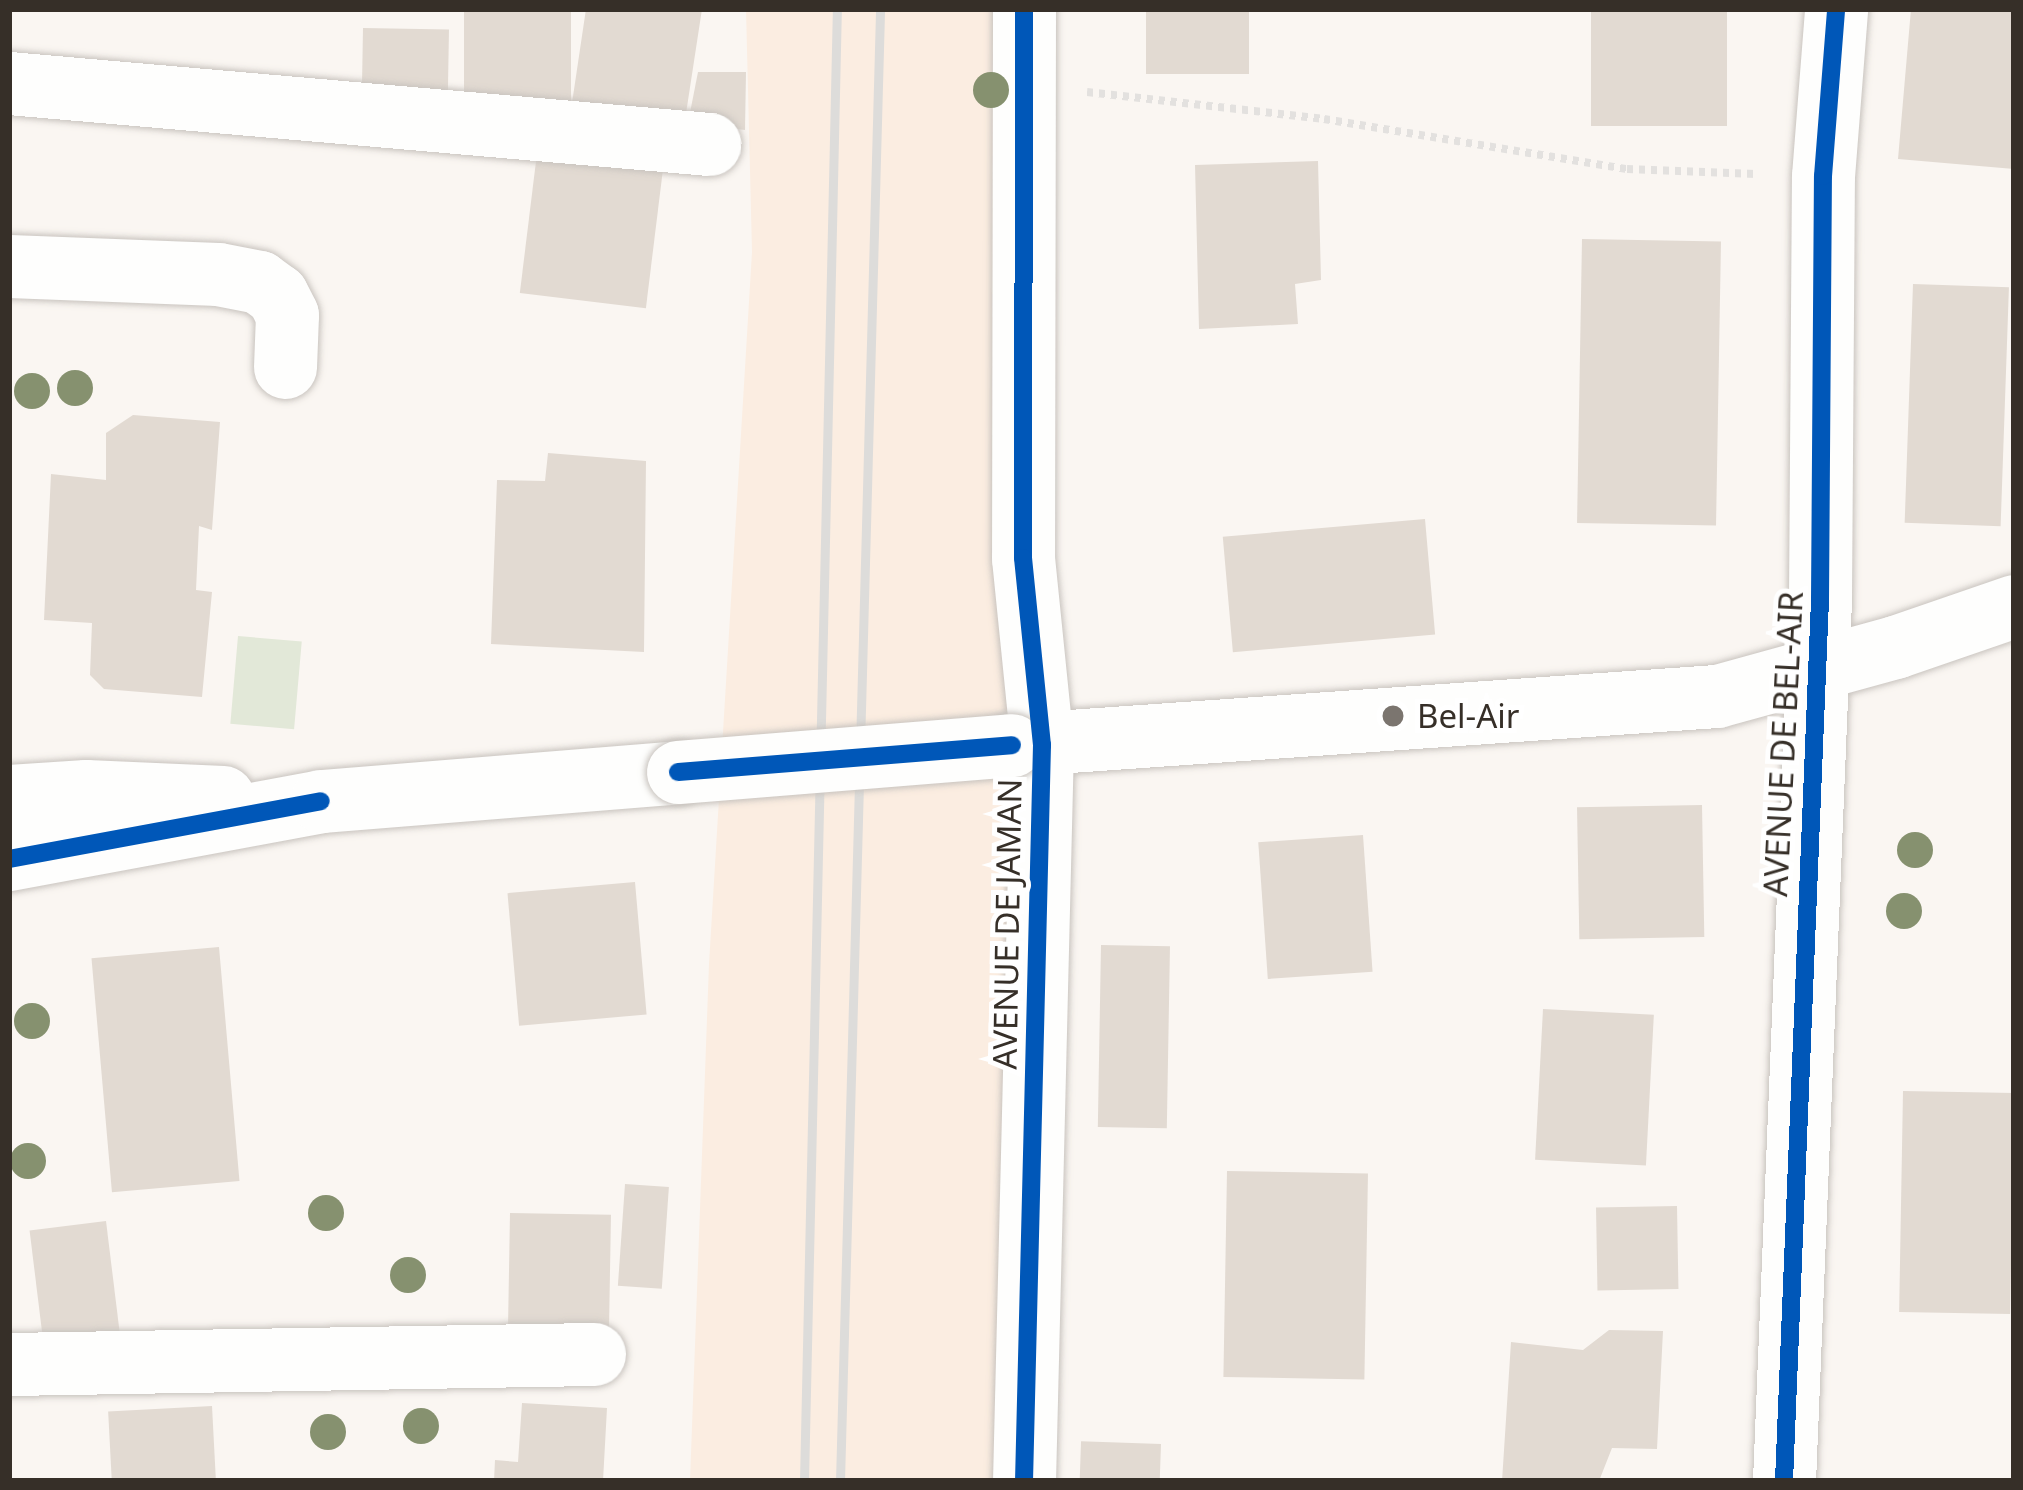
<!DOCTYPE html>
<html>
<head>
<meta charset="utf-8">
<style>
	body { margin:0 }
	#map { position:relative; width:2023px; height:1490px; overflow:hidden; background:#faf6f2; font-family:"Noto Sans",sans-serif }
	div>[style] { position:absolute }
	.built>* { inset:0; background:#fbede1 }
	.green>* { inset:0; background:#e2e8d8; transform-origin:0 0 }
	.building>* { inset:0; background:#e2dad2; transform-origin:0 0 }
	.path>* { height:8px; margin-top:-4px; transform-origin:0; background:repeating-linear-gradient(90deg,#e3e1df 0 6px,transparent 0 12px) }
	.roads { filter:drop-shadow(0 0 3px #c9c4bf) drop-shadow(0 0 3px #c9c4bf) }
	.minor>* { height:63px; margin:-31.5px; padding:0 31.5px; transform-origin:31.5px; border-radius:31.5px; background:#fefefd }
	.rail>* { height:9px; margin:-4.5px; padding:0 4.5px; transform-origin:4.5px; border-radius:4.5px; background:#dddcda }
	.bridges { filter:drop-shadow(0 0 3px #c9c4bf) drop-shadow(0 0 3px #c9c4bf) }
	.minor-bridge>* { height:63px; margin:-31.5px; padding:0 31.5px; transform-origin:31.5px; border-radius:31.5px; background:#fefefd }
	.cycleway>* { height:18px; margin:-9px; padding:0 9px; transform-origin:9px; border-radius:9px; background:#0057b8 }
	.trees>* { width:36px; height:36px; margin:-18px; border-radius:50%; background:#86916f }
	.dots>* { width:33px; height:33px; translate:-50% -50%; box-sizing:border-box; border:6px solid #fff; border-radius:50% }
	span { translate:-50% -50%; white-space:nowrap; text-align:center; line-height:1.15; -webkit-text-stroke:10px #fff; paint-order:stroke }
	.poi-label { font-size:33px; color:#362f28 }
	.left { translate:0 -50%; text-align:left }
	.street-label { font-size:33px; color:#362f28 }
	.frame { position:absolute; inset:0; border:12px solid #362f28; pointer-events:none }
</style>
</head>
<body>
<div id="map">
	<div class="built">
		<div style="clip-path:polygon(746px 9px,1024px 9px,1024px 1481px,690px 1481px,709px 964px,752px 252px)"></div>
	</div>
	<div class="green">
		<div style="left:238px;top:636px;width:64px;height:88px;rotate:5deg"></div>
	</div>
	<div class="building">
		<div style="left:464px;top:9px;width:107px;height:92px"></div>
		<div style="clip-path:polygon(586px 9px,702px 9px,685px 120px,572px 103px)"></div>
		<div style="left:1146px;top:9px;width:103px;height:65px"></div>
		<div style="left:1591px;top:9px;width:136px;height:117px"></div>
		<div style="clip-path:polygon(1911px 9px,2014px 9px,2014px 169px,1898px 159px)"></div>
		<div style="left:363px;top:28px;width:86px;height:70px;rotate:1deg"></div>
		<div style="clip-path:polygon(698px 72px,746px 72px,745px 130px,688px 123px)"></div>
		<div style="left:538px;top:145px;width:127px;height:149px;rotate:7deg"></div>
		<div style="clip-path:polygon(1318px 161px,1321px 280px,1295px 284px,1298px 324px,1199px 329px,1195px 165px)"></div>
		<div style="left:1582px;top:239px;width:139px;height:284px;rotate:1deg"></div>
		<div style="left:1913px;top:284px;width:96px;height:239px;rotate:2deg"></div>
		<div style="clip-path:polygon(133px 415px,220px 422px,212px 530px,199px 526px,196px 590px,212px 592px,202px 697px,104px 689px,90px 675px,92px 623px,44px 620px,51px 474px,106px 480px,106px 433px)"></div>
		<div style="clip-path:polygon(548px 453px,646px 461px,644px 652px,491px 644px,497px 480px,545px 481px)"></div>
		<div style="left:1425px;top:519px;width:116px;height:203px;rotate:85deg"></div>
		<div style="left:1702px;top:805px;width:132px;height:125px;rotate:89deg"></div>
		<div style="left:1363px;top:835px;width:137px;height:105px;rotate:86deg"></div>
		<div style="left:635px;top:882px;width:133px;height:128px;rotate:85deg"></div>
		<div style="left:1101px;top:945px;width:69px;height:182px;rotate:1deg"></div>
		<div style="left:219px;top:947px;width:235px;height:128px;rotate:85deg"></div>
		<div style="left:1543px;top:1009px;width:111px;height:151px;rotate:3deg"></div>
		<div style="left:1903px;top:1091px;width:111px;height:221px;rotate:1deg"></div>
		<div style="left:1227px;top:1171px;width:141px;height:206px;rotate:1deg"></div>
		<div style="left:625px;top:1184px;width:44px;height:102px;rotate:4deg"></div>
		<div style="left:1677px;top:1206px;width:83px;height:81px;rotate:89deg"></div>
		<div style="left:510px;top:1213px;width:101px;height:126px;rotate:1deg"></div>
		<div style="left:106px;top:1221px;width:130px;height:77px;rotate:83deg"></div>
		<div style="clip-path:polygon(1609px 1330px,1663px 1331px,1657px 1449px,1612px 1448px,1599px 1481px,1502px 1481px,1511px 1342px,1583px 1350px)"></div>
		<div style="clip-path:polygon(522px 1403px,607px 1408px,603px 1481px,494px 1481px,495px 1460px,518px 1462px)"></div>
		<div style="left:212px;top:1406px;width:75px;height:104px;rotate:87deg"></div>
		<div style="left:1161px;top:1444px;width:37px;height:80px;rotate:92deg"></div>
	</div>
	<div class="path">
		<div style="left:1087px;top:92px;width:239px;rotate:6.5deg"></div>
		<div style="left:1324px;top:119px;width:307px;rotate:9.4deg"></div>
		<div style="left:1627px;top:169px;width:129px;rotate:2.2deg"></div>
	</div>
	<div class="roads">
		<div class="minor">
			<div style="left:1024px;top:9px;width:549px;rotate:90.1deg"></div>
			<div style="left:1023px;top:558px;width:188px;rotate:84.2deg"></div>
			<div style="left:1042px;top:745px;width:736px;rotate:91.4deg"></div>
			<div style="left:9px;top:83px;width:703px;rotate:4.98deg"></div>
			<div style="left:9px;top:266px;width:209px;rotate:2.2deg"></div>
			<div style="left:218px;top:274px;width:42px;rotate:11deg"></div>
			<div style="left:259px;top:282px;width:22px;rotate:36deg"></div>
			<div style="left:277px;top:295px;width:22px;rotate:63deg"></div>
			<div style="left:287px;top:315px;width:52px;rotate:92.2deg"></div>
			<div style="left:1012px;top:745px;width:707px;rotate:-3.98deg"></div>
			<div style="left:1717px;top:696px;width:185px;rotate:-15.4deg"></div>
			<div style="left:1895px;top:647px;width:126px;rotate:-19deg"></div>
			<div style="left:9px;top:796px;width:77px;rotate:-3.7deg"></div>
			<div style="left:86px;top:791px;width:137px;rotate:2.5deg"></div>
			<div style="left:9px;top:859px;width:317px;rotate:-10.5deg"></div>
			<div style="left:321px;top:801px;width:358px;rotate:-4.6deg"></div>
			<div style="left:9px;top:1364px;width:585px;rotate:-0.98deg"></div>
			<div style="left:1784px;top:1481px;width:883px;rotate:-87.66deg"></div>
			<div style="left:1820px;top:599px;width:423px;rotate:-89.6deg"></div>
			<div style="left:1823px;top:176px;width:168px;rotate:-85.5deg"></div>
		</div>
	</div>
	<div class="rail">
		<div style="left:804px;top:1481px;width:1472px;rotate:-88.72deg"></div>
		<div style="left:840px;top:1481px;width:1473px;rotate:-88.44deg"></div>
	</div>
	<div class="bridges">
		<div class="minor-bridge">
			<div style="left:678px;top:772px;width:335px;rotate:-4.6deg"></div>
		</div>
	</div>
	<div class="cycleway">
		<div style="left:1024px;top:9px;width:549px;rotate:90.1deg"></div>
		<div style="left:1023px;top:558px;width:188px;rotate:84.2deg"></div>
		<div style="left:1042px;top:745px;width:736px;rotate:91.4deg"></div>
		<div style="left:678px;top:772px;width:335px;rotate:-4.6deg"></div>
		<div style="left:9px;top:859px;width:317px;rotate:-10.5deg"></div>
		<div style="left:1784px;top:1481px;width:883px;rotate:-87.66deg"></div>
		<div style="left:1820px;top:599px;width:423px;rotate:-89.6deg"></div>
		<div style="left:1823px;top:176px;width:168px;rotate:-85.5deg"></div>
	</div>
	<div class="trees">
		<div style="left:991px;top:90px"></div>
		<div style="left:75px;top:388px"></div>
		<div style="left:32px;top:391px"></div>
		<div style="left:1915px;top:850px"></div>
		<div style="left:1904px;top:911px"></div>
		<div style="left:32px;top:1021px"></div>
		<div style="left:28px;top:1161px"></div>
		<div style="left:326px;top:1213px"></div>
		<div style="left:408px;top:1275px"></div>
		<div style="left:421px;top:1426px"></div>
		<div style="left:328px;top:1432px"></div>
	</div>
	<div class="dots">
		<div style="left:1393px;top:716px;background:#7b756f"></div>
	</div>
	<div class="poi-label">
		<span class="left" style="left:1417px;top:716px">Bel-Air</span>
	</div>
	<div class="street-label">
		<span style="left:1783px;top:744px;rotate:-87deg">AVENUE DE BEL-AIR</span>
		<span style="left:1007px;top:924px;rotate:-89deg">AVENUE DE JAMAN</span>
	</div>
	<div class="frame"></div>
</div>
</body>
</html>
